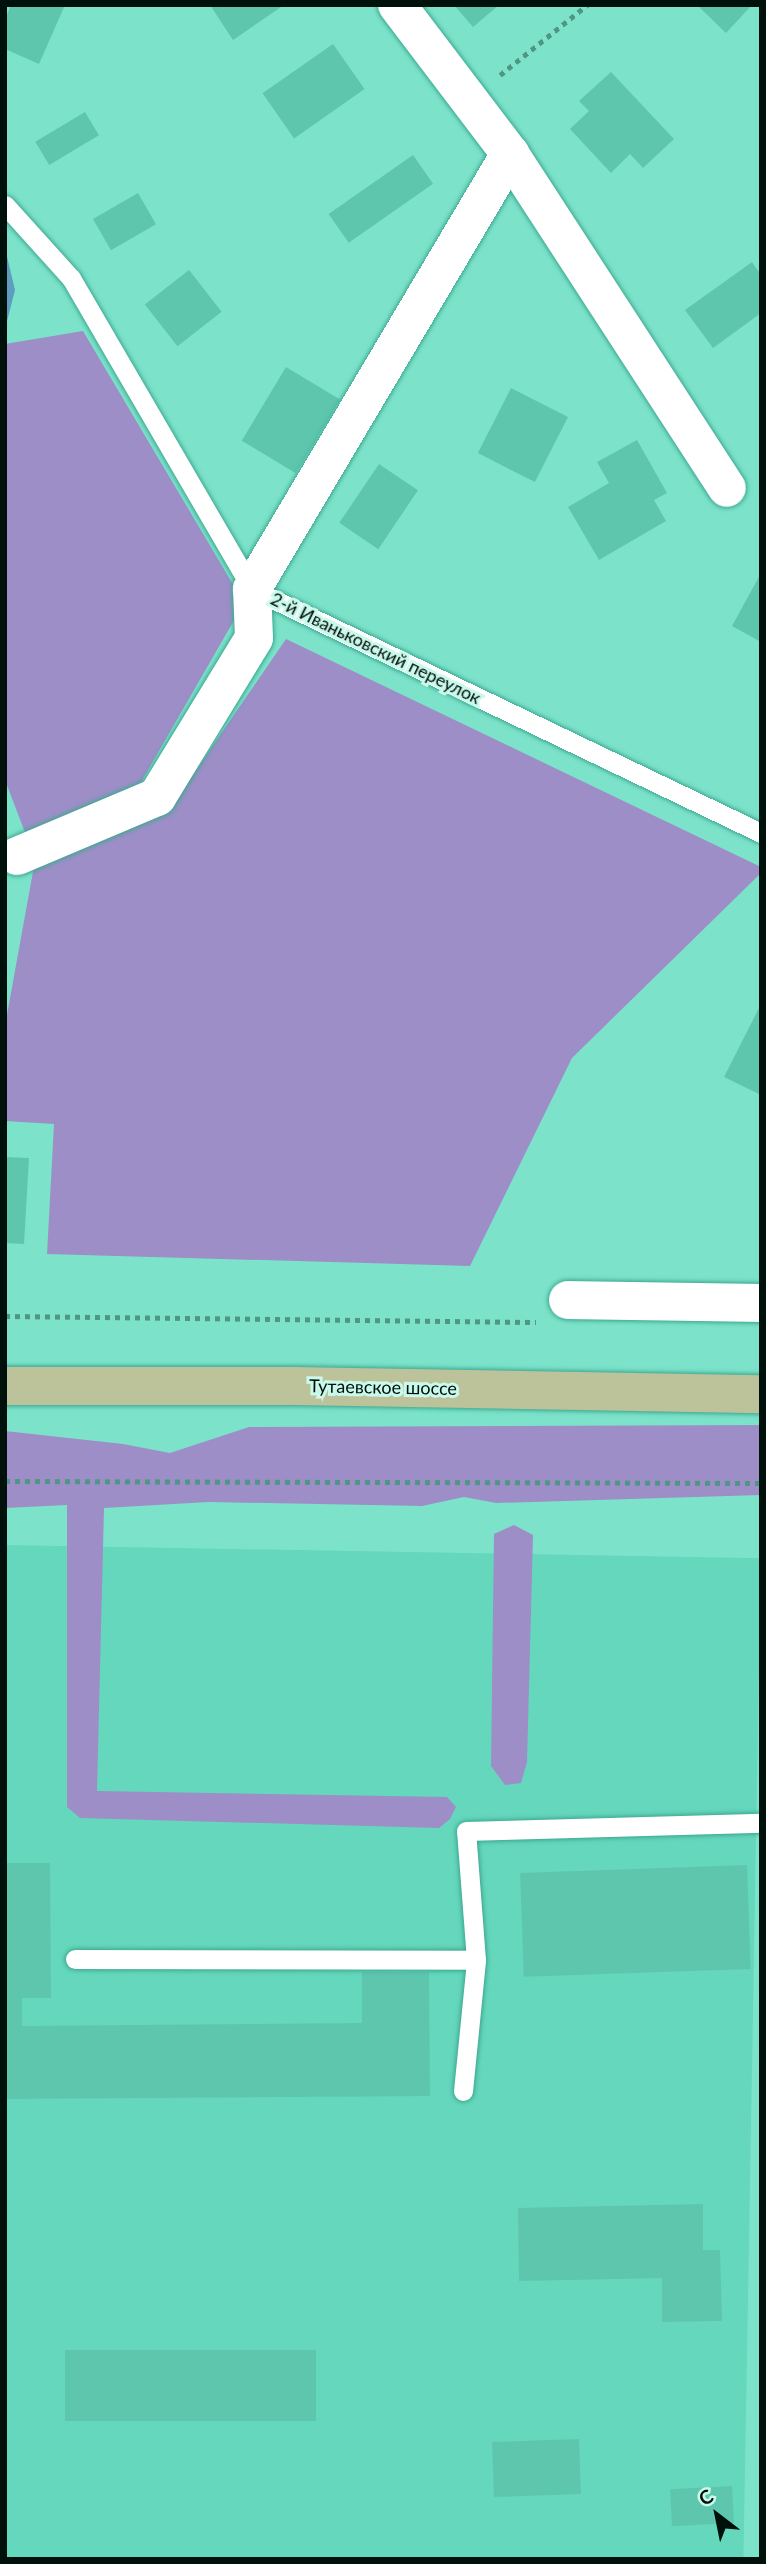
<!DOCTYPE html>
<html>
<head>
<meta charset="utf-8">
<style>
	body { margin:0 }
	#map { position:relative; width:766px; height:2564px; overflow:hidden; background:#7ce3ca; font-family:Lato,sans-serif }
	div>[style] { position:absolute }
	.built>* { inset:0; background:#65d7bc; transform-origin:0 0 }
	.forest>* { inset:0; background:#9d8ec7 }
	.water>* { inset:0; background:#5e9cc0 }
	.building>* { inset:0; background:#5fc6ae; transform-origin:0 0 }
	.path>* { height:4.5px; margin-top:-2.25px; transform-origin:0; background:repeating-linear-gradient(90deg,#4f9684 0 5px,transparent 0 10px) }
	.roads { filter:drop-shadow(0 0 2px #3da891) drop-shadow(0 0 2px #3da891) }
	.lane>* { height:19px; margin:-9.5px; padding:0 9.5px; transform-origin:9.5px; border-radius:9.5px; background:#fff }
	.street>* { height:38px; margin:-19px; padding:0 19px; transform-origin:19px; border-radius:19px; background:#fff }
	.primary>* { height:38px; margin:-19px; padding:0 19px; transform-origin:19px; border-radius:19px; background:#bcc29a }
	span { translate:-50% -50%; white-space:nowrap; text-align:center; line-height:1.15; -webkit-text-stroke:6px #caf9ec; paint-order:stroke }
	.street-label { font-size:18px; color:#00100b }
	.frame { position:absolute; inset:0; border:7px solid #00100b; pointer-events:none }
	.north { position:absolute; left:682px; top:2480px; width:70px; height:70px; -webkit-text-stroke:5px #caf9ec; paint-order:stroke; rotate:328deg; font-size:19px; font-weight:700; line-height:28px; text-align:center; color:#00100b }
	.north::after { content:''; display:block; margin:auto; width:24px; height:32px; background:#00100b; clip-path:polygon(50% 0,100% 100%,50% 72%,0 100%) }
</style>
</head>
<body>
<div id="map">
	<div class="built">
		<div style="left:5px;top:1545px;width:756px;height:1014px;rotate:1deg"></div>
	</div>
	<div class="forest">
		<div style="clip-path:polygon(83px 331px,244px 603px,140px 784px,26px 835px,5px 780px,5px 344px)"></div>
		<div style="clip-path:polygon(286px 639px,761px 867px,761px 873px,572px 1058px,470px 1266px,47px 1254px,54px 1124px,5px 1121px,5px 1026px,34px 866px,168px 811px)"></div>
		<div style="clip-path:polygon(761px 1425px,761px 1495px,496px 1503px,464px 1497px,422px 1506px,209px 1502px,104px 1508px,97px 1791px,447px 1797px,456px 1807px,450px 1819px,439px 1828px,80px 1818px,67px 1807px,67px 1505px,5px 1508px,5px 1431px,123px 1444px,170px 1453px,249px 1427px)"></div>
		<div style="clip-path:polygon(514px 1525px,533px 1535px,527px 1762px,521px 1783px,505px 1785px,491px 1766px,494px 1534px)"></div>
	</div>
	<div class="water">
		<div style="clip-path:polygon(5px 248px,15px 290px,5px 329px)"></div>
	</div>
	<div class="building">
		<div style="clip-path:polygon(11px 5px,65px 5px,39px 64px,5px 49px,5px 19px)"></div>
		<div style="clip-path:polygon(210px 5px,284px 5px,233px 40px)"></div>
		<div style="clip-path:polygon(454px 5px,499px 5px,473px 27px)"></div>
		<div style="clip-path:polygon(697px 5px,752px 5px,726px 33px)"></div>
		<div style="left:333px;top:44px;width:55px;height:86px;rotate:55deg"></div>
		<div style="clip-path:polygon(611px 72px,674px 139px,643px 168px,630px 154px,611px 173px,570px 129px,589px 111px,579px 101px)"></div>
		<div style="left:85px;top:112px;width:27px;height:58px;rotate:59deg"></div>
		<div style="left:413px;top:155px;width:35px;height:103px;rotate:55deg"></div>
		<div style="left:138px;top:193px;width:36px;height:52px;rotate:60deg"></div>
		<div style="clip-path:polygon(752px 262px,761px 275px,761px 313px,713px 348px,685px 310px)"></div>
		<div style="left:189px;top:270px;width:53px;height:56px;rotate:52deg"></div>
		<div style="left:286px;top:367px;width:63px;height:86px;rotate:31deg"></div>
		<div style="left:511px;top:388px;width:64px;height:73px;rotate:27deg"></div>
		<div style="clip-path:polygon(637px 440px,667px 493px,654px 500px,666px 521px,599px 560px,568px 507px,609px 483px,597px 462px)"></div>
		<div style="left:379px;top:464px;width:47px;height:71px;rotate:34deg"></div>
		<div style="clip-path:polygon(761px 573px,761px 642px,732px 626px)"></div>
		<div style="clip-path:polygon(761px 1004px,761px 1095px,724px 1077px)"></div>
		<div style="clip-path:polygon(5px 1157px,29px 1158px,24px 1244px,5px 1243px)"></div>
		<div style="clip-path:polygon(5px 1863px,50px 1863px,51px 1998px,22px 1998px,22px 2026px,362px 2023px,362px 1972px,429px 1972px,430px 2096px,5px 2099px)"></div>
		<div style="left:747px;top:1865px;width:104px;height:227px;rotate:88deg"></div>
		<div style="clip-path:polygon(703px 2204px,703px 2250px,720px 2250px,722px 2321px,662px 2322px,662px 2278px,519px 2281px,518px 2208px)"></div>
		<div style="left:65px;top:2350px;width:251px;height:71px"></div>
		<div style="left:579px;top:2439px;width:55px;height:87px;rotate:88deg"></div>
		<div style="left:732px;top:2486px;width:37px;height:62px;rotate:87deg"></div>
	</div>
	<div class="path">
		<div style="left:500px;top:75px;width:112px;rotate:-38.8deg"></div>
		<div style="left:5px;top:1316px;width:531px;rotate:0.65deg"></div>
		<div style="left:5px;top:1481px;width:756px;rotate:0.15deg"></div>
	</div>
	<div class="roads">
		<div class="lane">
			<div style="left:5px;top:205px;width:98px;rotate:47.9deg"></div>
			<div style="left:71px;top:278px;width:360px;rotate:59.8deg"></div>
			<div style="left:252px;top:589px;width:564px;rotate:25.61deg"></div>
			<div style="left:75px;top:1959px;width:401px;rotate:0.1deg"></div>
			<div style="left:463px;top:2091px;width:132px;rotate:-84.3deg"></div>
			<div style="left:476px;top:1960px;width:129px;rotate:-94.4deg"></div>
			<div style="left:466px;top:1831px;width:295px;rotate:-1.6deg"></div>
		</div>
		<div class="street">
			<div style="left:397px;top:5px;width:187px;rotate:52.8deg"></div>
			<div style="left:510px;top:154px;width:398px;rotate:57deg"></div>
			<div style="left:17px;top:856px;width:152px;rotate:-22.9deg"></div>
			<div style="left:157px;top:797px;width:186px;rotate:-58.6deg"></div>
			<div style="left:254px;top:638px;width:49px;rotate:-92.3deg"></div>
			<div style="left:252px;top:589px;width:506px;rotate:-59.33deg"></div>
			<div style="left:568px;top:1300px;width:193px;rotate:0.9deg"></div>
		</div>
		<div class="primary">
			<div style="left:5px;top:1386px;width:290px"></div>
			<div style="left:295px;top:1386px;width:466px;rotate:1deg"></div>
		</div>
	</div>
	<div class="street-label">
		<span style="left:376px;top:648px;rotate:26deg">2-й Иваньковский переулок</span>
		<span style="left:383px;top:1387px;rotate:1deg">Тутаевское шоссе</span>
	</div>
	<div class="frame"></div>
	<div class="north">С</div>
</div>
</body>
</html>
